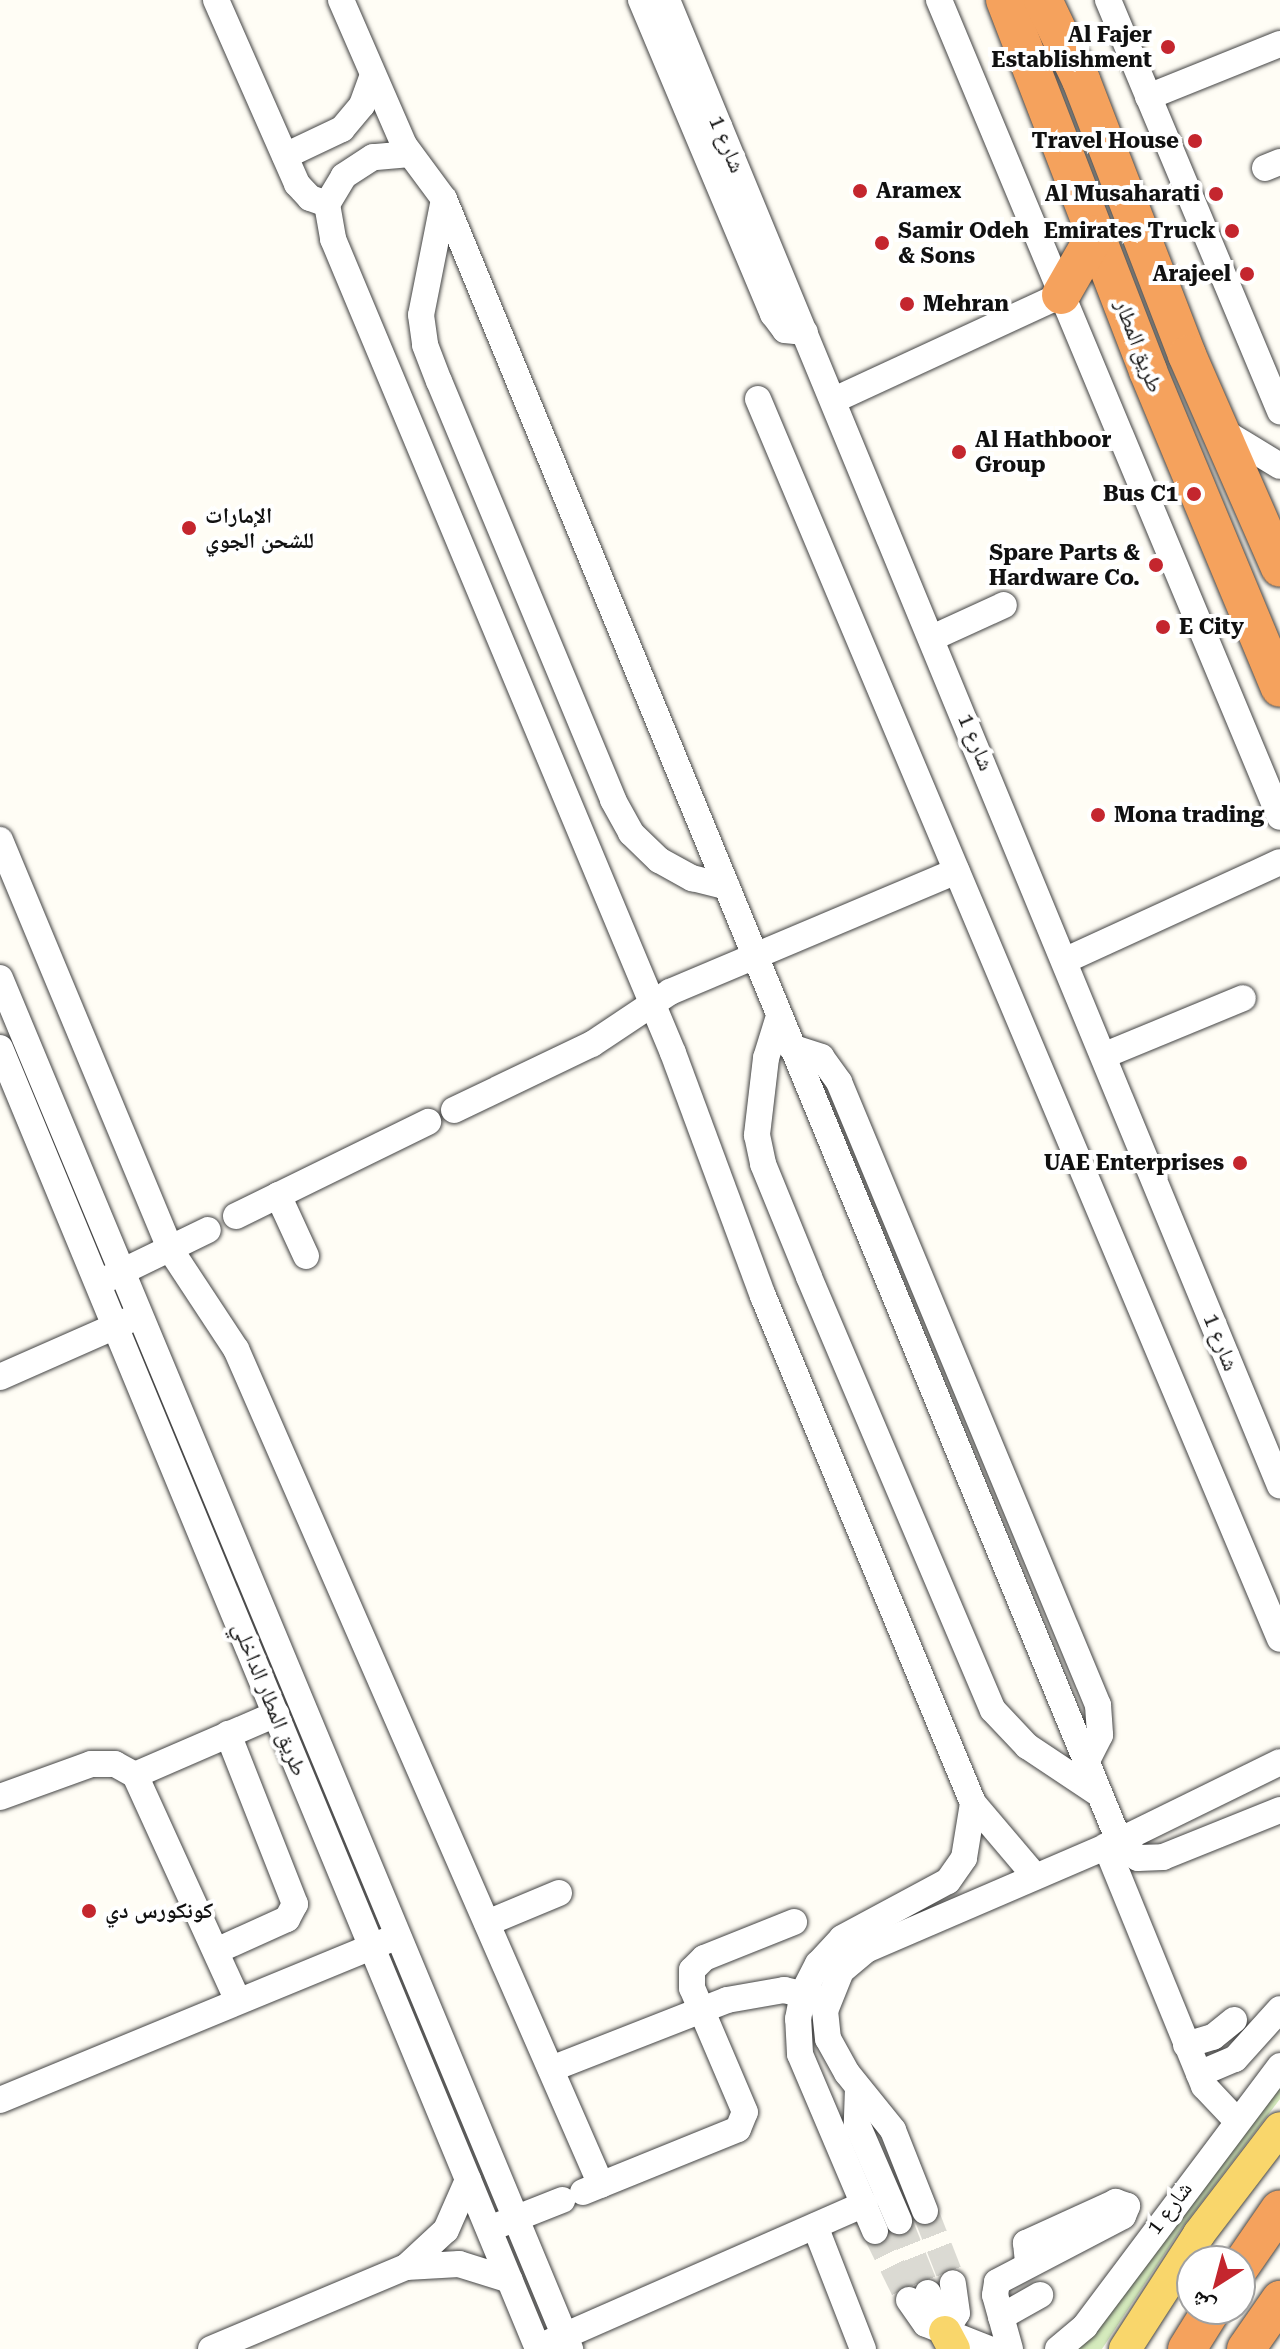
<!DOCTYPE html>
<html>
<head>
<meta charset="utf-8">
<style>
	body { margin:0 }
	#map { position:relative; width:1280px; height:2349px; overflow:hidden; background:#fffdf5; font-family:"Roboto Serif","Noto Naskh Arabic",serif }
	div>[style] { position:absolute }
	.green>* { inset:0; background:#d5ebbd }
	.minor-tunnel>* { height:26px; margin-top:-13px; transform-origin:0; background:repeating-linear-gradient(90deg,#dbdad3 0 26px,transparent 0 39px) }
	.roads { filter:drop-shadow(0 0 2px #444) drop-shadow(0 0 2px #444) }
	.minor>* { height:26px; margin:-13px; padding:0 13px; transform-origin:13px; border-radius:13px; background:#fff }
	.major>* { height:32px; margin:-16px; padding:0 16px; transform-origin:16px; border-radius:16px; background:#f9d66b }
	.highway>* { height:38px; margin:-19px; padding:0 19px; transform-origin:19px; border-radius:19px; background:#f5a25d }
	.dots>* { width:22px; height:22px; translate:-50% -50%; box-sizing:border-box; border:4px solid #fff; border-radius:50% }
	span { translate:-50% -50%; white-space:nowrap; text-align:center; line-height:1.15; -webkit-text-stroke:8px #fff; paint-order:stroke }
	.poi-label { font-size:22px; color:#111; font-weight:700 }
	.right { translate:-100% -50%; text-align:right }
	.left { translate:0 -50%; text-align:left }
	.street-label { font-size:22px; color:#111 }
	.north { position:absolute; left:1176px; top:2245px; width:80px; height:80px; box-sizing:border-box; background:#fff; border:2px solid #a0a0a0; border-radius:50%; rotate:216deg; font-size:22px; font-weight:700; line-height:32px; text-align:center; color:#111 }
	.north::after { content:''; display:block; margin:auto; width:28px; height:36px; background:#c4262e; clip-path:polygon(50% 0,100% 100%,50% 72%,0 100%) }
</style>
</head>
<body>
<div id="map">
	<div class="green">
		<div style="clip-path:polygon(1280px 2080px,1280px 2099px,1181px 2229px,1102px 2349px,1076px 2349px)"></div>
	</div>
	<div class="minor-tunnel">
		<div style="left:925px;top:2211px;width:77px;rotate:68.7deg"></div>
		<div style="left:899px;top:2221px;width:78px;rotate:68.1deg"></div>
		<div style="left:875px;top:2231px;width:77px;rotate:63.8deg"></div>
	</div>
	<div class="roads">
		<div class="minor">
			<div style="left:216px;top:0;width:201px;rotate:66.2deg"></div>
			<div style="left:297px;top:184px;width:19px;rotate:47deg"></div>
			<div style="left:310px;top:198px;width:18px;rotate:19deg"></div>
			<div style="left:341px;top:0;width:158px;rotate:66.5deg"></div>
			<div style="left:404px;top:145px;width:67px;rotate:53.5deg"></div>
			<div style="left:444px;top:199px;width:1775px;rotate:67.65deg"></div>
			<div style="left:1119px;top:1841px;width:25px;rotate:42deg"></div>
			<div style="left:1138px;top:1858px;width:25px;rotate:-2deg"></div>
			<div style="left:1163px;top:1857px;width:126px;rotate:-21.9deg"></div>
			<div style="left:641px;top:0;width:341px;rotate:67.2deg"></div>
			<div style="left:773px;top:314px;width:20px;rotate:53deg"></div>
			<div style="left:785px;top:330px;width:20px;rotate:6deg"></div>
			<div style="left:667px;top:0;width:1607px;rotate:67.58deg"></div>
			<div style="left:939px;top:0;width:885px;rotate:67.35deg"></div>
			<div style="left:1108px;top:0;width:446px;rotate:67.3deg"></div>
			<div style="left:1148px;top:97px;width:142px;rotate:-21.9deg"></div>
			<div style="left:410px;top:154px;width:37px;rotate:175deg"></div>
			<div style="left:373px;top:157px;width:35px;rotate:147deg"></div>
			<div style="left:344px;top:176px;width:33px;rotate:121deg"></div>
			<div style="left:327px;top:204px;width:36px;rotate:80deg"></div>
			<div style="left:333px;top:239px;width:882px;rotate:67.33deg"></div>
			<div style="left:673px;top:1053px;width:259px;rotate:69.7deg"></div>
			<div style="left:763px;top:1296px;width:549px;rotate:67.5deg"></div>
			<div style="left:973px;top:1803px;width:96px;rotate:49.7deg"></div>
			<div style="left:285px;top:156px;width:63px;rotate:-25.3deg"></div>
			<div style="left:342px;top:129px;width:31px;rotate:-50deg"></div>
			<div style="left:362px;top:105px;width:32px;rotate:-70deg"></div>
			<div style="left:1265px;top:168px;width:16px;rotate:-22deg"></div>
			<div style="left:444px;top:199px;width:118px;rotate:101.2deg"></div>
			<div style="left:421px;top:315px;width:30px;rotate:82deg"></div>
			<div style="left:425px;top:345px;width:39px;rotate:69deg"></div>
			<div style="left:439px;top:381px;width:454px;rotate:67.4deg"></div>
			<div style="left:613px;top:800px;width:38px;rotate:61deg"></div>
			<div style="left:631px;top:833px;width:39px;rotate:44deg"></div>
			<div style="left:659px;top:860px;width:38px;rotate:29deg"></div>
			<div style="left:692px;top:878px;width:36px;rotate:14deg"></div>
			<div style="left:758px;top:399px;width:1345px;rotate:67.17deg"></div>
			<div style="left:834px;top:400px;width:250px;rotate:-24.8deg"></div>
			<div style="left:1219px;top:429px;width:71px;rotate:31.2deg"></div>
			<div style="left:932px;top:638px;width:79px;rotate:-24.6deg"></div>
			<div style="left:0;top:840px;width:443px;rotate:67.4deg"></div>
			<div style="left:170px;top:1249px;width:120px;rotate:56.6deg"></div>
			<div style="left:236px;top:1349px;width:912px;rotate:66.41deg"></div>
			<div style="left:1066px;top:960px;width:235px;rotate:-24.6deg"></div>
			<div style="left:0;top:978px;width:1485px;rotate:67.42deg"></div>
			<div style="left:779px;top:1016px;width:44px;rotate:107.2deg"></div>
			<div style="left:766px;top:1058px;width:78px;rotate:96.7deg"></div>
			<div style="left:757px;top:1135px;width:30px;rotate:78deg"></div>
			<div style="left:763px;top:1164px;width:122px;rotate:67.8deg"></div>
			<div style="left:809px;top:1277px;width:470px;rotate:67deg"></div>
			<div style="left:993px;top:1710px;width:50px;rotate:46.6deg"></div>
			<div style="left:1027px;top:1746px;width:87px;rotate:33.7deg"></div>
			<div style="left:791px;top:1047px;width:32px;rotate:18deg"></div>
			<div style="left:821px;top:1057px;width:31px;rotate:54deg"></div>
			<div style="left:839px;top:1082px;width:675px;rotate:67.43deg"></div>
			<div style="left:1098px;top:1705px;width:30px;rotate:86deg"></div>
			<div style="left:1100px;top:1735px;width:30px;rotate:117deg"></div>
			<div style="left:0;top:1048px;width:1408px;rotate:67.53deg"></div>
			<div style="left:1105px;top:1055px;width:149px;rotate:-22.4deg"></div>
			<div style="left:454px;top:1110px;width:153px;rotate:-25.6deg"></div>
			<div style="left:592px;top:1044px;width:94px;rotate:-33.7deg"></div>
			<div style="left:670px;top:992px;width:311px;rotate:-22.9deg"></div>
			<div style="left:278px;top:1195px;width:67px;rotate:65.3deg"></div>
			<div style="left:236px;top:1216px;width:214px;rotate:-26.1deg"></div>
			<div style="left:107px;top:1279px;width:112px;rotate:-25.9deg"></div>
			<div style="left:0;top:1377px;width:141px;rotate:-23.8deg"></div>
			<div style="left:135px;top:1775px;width:154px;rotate:-23.4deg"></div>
			<div style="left:0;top:1797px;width:97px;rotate:-19.9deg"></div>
			<div style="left:91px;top:1764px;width:24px"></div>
			<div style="left:115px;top:1764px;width:23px;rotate:29deg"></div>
			<div style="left:135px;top:1775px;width:248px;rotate:65.5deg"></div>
			<div style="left:1106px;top:1846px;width:259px;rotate:67.8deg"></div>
			<div style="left:1204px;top:2086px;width:47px;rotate:46.7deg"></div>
			<div style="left:487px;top:1923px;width:78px;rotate:-22.6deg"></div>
			<div style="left:216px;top:1951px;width:78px;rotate:-24.3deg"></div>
			<div style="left:287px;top:1919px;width:17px;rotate:-62deg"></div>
			<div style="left:295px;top:1904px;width:183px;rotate:-111.5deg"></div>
			<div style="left:1186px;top:2045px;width:28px;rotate:-17deg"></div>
			<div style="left:1213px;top:2037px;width:27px;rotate:-39deg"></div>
			<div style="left:551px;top:2069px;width:189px;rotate:-21.4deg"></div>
			<div style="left:727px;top:2000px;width:58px;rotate:-10deg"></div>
			<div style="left:784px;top:1990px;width:37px;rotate:13deg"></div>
			<div style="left:1199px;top:2074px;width:39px;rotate:-23deg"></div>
			<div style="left:1235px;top:2059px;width:67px;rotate:-48deg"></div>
			<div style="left:858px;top:2088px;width:36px;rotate:92deg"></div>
			<div style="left:857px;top:2124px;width:106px;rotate:66.6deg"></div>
			<div style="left:0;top:2100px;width:420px;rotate:-22.4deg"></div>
			<div style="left:583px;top:2192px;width:167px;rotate:-22.1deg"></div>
			<div style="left:738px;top:2129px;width:18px;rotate:-68deg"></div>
			<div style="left:745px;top:2112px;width:135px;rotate:-113.1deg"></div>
			<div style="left:692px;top:1988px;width:18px;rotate:-90deg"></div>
			<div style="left:692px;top:1970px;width:17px;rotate:-45deg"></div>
			<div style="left:704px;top:1958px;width:97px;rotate:-21.8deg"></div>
			<div style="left:925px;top:2211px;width:87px;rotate:-111.6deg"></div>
			<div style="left:893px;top:2130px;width:73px;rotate:-128.9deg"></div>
			<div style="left:847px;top:2073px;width:39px;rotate:-119deg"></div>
			<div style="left:828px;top:2039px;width:28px;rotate:-96deg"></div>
			<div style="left:825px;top:2011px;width:43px;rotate:-68.2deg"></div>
			<div style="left:841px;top:1971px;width:33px;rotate:-40deg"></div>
			<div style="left:866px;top:1950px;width:275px;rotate:-23.3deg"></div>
			<div style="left:1119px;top:1841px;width:179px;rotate:-26.1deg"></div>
			<div style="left:499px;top:2225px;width:68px;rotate:-21.6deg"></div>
			<div style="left:815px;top:2226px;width:132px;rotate:68.7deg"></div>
			<div style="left:875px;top:2231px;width:192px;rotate:-113deg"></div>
			<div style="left:800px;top:2054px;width:35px;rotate:-93deg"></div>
			<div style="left:798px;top:2019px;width:26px;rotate:-79deg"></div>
			<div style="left:803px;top:1993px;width:33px;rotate:-63deg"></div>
			<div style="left:818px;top:1964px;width:35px;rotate:-47deg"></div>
			<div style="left:842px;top:1938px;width:120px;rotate:-28.3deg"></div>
			<div style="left:948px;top:1881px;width:28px;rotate:-55deg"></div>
			<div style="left:964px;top:1858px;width:56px;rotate:-80.7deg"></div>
			<div style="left:406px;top:2267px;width:54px;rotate:-42.8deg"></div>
			<div style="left:446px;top:2230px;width:55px;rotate:-66.3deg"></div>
			<div style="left:928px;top:2293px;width:43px;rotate:66.4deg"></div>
			<div style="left:909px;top:2300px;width:29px;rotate:55deg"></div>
			<div style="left:926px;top:2324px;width:68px;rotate:21.6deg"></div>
			<div style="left:1001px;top:2317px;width:45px;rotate:-29.4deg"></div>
			<div style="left:945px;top:2332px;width:22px;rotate:-58deg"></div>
			<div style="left:957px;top:2313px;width:30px;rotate:-98deg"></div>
			<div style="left:548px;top:2343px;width:346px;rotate:-23.7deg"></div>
			<div style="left:211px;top:2349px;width:212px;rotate:-22.8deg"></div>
			<div style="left:406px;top:2267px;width:53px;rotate:-3.2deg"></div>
			<div style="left:459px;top:2264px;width:53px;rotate:17.4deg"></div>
			<div style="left:1010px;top:2349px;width:56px;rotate:-105.5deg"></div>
			<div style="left:995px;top:2295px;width:13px;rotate:-81deg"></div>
			<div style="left:997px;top:2282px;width:142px;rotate:-27.6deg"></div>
			<div style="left:1123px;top:2216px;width:11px;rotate:-68deg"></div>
			<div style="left:1127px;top:2206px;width:12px;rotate:-160deg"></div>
			<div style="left:1116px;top:2202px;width:99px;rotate:155.5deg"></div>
			<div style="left:1026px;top:2243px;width:20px;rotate:84deg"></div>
			<div style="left:1058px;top:2349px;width:35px;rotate:-40deg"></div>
			<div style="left:1085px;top:2326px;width:325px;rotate:-53.1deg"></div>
		</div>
		<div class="major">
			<div style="left:945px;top:2332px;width:19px;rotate:62deg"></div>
			<div style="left:1125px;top:2349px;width:137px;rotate:-57.2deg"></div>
			<div style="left:1199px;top:2234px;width:133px;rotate:-52.6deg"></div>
		</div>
		<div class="highway">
			<div style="left:1005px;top:0;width:398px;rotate:68.9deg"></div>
			<div style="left:1148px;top:371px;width:343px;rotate:67.4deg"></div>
			<div style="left:1043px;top:0;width:89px;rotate:64.6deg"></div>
			<div style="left:1081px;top:80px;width:295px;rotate:68.9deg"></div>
			<div style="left:1187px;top:355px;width:232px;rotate:66.4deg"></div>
			<div style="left:1061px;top:295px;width:70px;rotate:-60.2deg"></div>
			<div style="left:1240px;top:2267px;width:70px;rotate:-55.4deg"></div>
			<div style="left:1187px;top:2349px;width:47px;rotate:-58deg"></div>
			<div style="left:1246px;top:2349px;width:60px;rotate:-55.2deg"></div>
		</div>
	</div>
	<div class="dots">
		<div style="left:1168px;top:47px;background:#c4262e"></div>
		<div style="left:1195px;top:141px;background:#c4262e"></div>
		<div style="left:860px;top:191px;background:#c4262e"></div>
		<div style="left:1216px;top:194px;background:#c4262e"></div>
		<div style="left:1232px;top:231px;background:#c4262e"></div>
		<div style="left:882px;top:243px;background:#c4262e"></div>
		<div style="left:1247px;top:274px;background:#c4262e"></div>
		<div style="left:907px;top:304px;background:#c4262e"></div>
		<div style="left:959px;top:452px;background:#c4262e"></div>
		<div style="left:1194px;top:494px;background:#c4262e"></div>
		<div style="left:189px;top:528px;background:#c4262e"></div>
		<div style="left:1156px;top:565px;background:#c4262e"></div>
		<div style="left:1163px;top:627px;background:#c4262e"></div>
		<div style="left:1098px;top:815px;background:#c4262e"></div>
		<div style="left:1240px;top:1163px;background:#c4262e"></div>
		<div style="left:89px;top:1911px;background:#c4262e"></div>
	</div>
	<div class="poi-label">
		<span class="right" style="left:1152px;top:47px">Al Fajer<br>Establishment</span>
		<span class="right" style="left:1179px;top:141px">Travel House</span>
		<span class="left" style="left:876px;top:191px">Aramex</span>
		<span class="right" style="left:1200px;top:194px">Al Musaharati</span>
		<span class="left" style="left:898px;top:243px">Samir Odeh<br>&amp; Sons</span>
		<span class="right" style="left:1216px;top:231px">Emirates Truck</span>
		<span class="right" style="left:1231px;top:274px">Arajeel</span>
		<span class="left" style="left:923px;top:304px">Mehran</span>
		<span class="left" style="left:975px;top:452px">Al Hathboor<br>Group</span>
		<span class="right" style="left:1178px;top:494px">Bus C1</span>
		<span class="left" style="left:205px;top:528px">الإمارات<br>للشحن الجوي</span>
		<span class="right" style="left:1140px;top:565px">Spare Parts &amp;<br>Hardware Co.</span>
		<span class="left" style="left:1179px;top:627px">E City</span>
		<span class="left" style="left:1114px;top:815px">Mona trading</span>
		<span class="right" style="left:1224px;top:1163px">UAE Enterprises</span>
		<span class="left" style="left:105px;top:1911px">كونكورس دي</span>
	</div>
	<div class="street-label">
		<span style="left:727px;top:144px;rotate:67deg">شارع 1</span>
		<span style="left:1139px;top:346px;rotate:69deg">طريق المطار</span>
		<span style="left:976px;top:742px;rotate:67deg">شارع 1</span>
		<span style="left:1221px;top:1342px;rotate:68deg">شارع 1</span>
		<span style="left:270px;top:1699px;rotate:68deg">طريق المطار الداخلي</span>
		<span style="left:1169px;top:2208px;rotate:-53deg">شارع 1</span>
	</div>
	<div class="north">ش</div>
</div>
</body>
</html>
